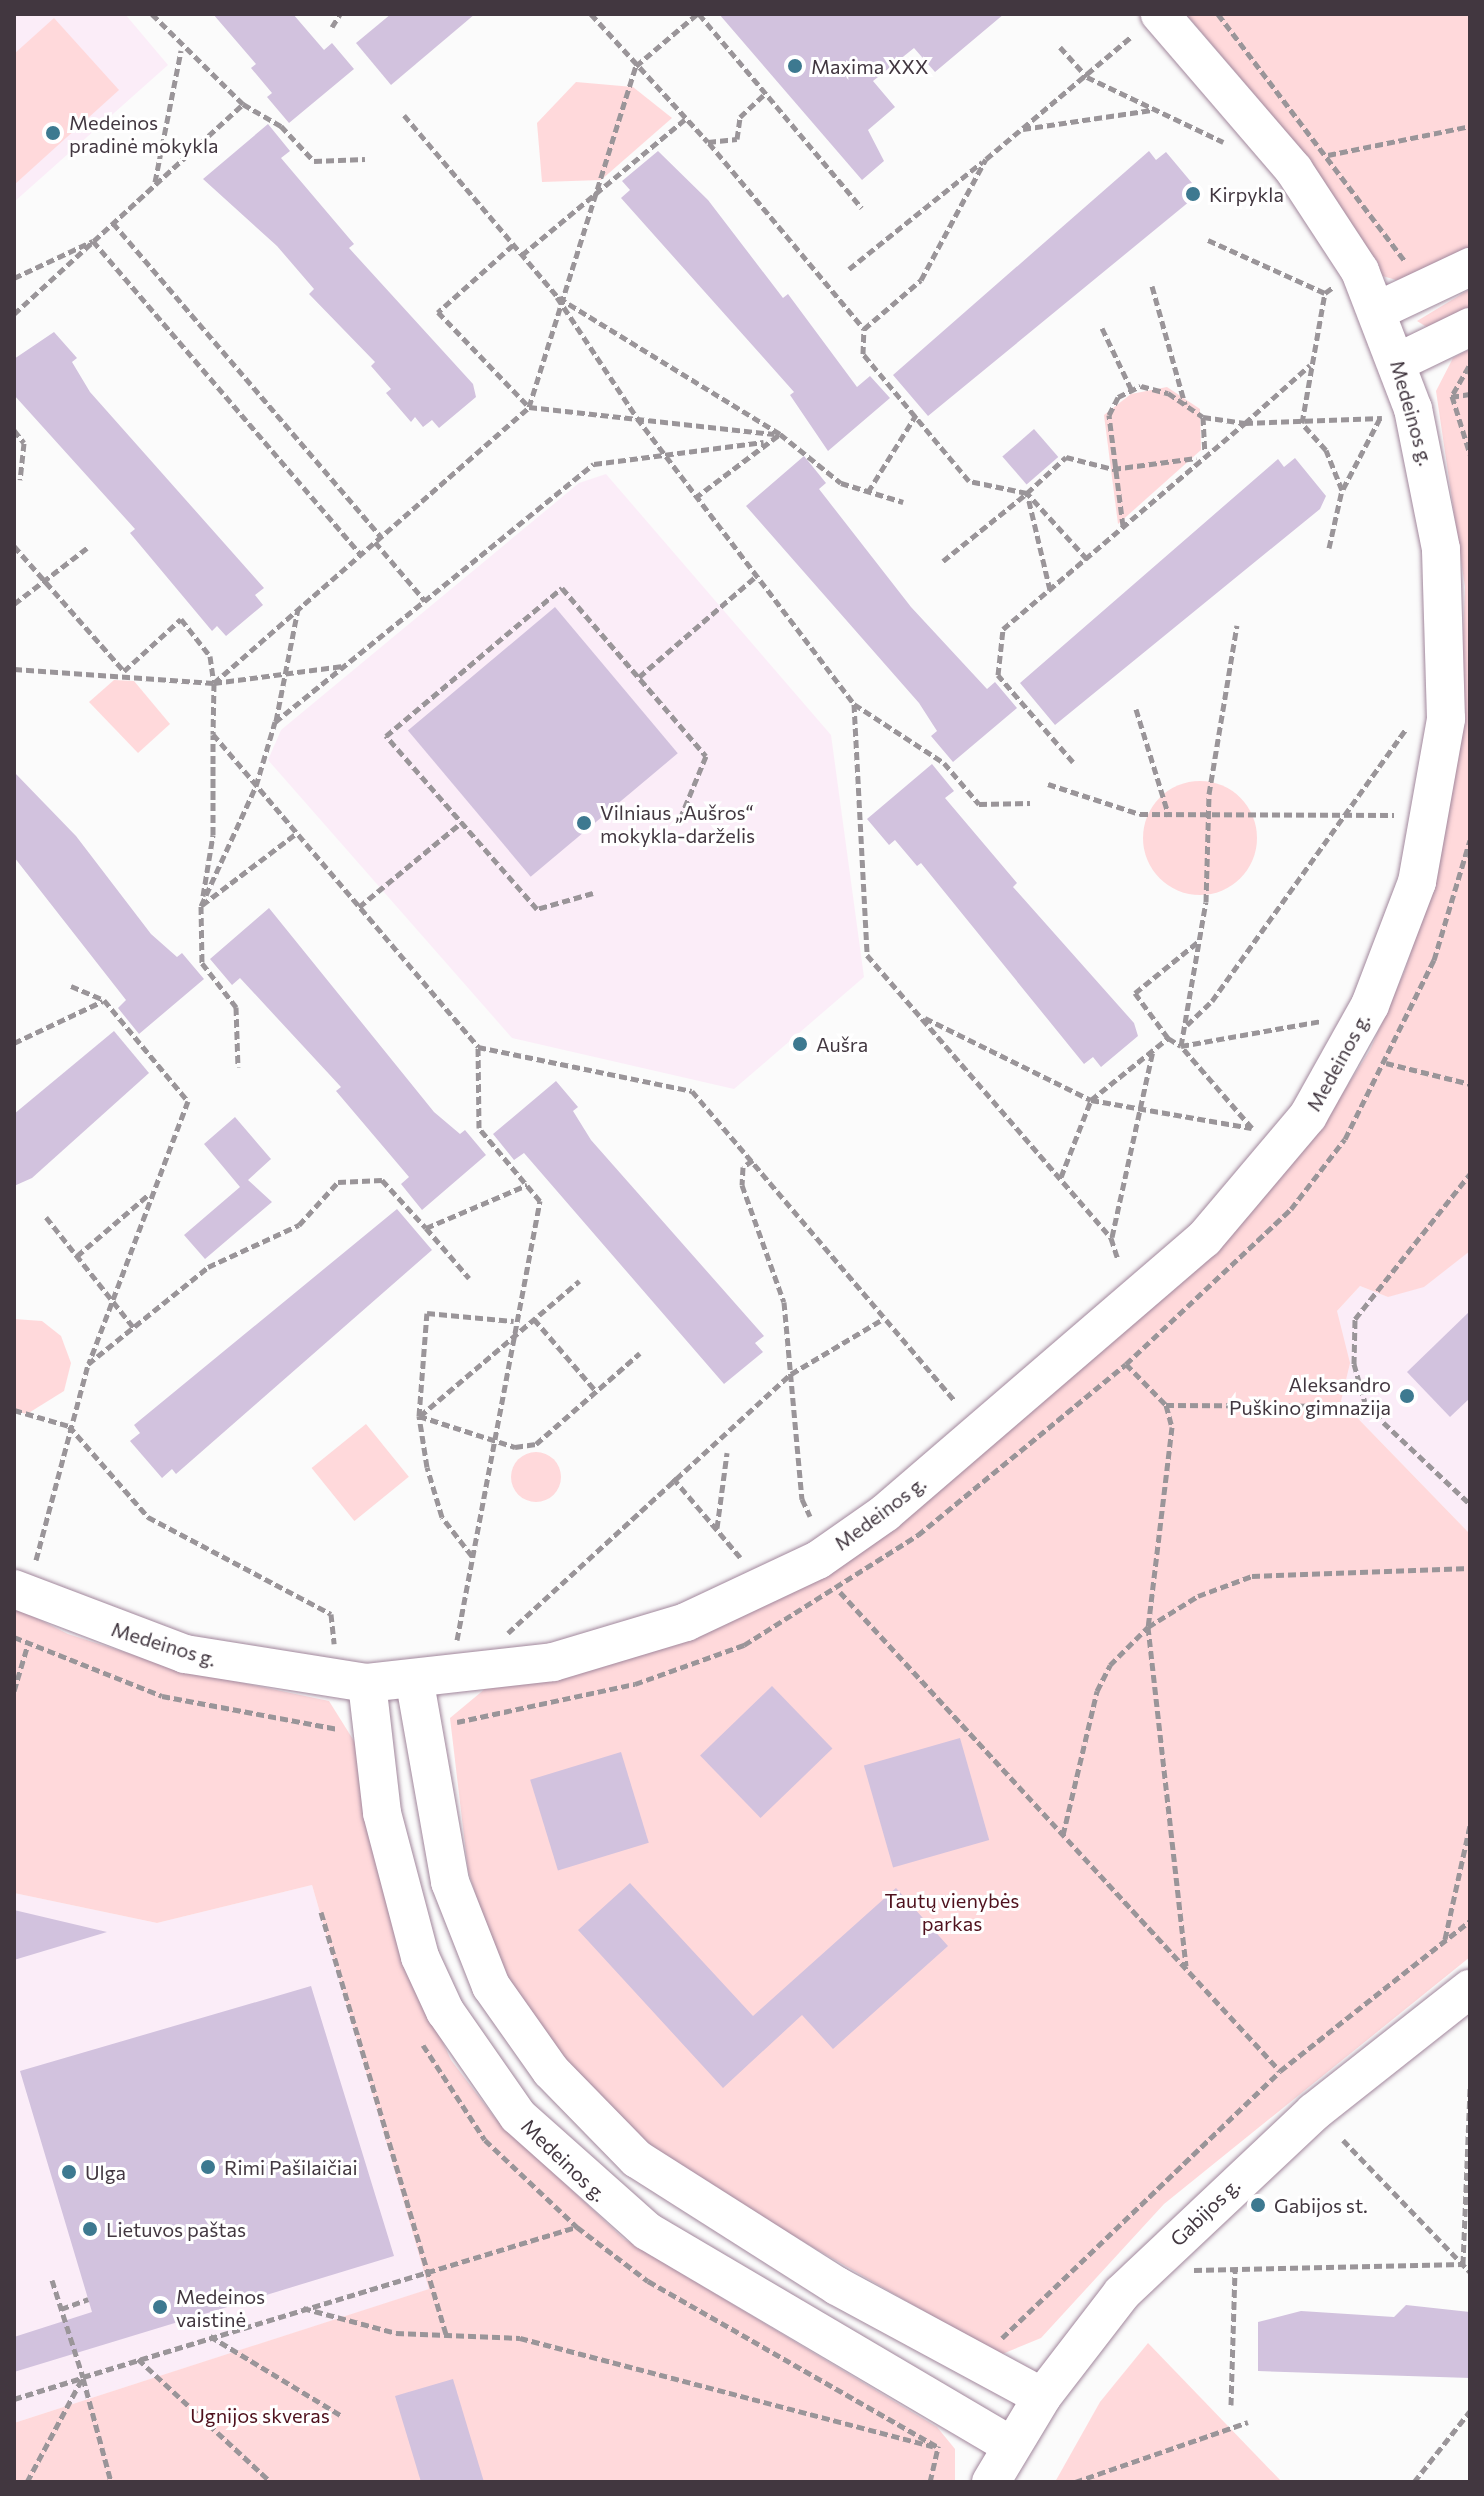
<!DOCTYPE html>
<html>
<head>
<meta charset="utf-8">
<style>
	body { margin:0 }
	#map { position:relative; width:1484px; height:2496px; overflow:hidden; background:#fbfbfb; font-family:Commissioner,sans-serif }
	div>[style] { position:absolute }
	.built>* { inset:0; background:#fbedf8 }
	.green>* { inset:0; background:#ffd9db; transform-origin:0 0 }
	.round { border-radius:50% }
	.building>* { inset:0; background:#d2c2de; transform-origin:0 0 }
	.path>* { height:5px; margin-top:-2.5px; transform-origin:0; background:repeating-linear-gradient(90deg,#9a9599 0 8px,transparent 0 12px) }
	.roads { filter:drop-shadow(0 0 2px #a1879c) drop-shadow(0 0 2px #a1879c) }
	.tertiary>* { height:38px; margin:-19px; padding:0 19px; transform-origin:19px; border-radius:19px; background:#fff }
	.dots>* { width:22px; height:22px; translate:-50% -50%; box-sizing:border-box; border:4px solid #fff; border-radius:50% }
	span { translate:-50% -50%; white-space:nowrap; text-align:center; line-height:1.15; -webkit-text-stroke:6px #fff; paint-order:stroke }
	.poi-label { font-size:20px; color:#423740 }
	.left { translate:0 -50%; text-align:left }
	.right { translate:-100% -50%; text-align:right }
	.street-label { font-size:20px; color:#423740 }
	.park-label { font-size:20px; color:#4f111d }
	.frame { position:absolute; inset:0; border:16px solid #423740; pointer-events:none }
</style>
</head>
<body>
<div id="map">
	<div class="built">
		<div style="clip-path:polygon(14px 14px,125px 14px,168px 65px,14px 202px)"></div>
		<div style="clip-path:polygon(606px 474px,831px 735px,864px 977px,734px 1089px,512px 1038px,268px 760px,281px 730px,579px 483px)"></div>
		<div style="clip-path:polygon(1470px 1251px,1470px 1534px,1341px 1401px,1337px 1311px,1360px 1286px,1388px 1297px)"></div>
		<div style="clip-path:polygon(312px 1885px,430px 2289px,14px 2423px,14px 1893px,157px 1923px)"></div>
	</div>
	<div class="green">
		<div style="clip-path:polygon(1186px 14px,1470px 14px,1470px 248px,1403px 282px,1379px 275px,1282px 127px)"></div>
		<div style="clip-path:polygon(54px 18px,119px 90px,14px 185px,14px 54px)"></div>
		<div style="clip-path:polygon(576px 82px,633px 87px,672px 118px,601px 180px,542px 182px,537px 123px)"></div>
		<div style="clip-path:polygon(1470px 289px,1470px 309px,1430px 329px,1417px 321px)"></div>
		<div style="clip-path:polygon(1470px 349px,1470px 1251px,1424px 1287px,1388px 1297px,1360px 1286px,1337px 1311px,1350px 1363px,1341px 1401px,1470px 1534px,1470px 1957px,1164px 2204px,1041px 2338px,1000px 2355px,705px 2185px,656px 2151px,572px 2071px,510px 1985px,488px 1935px,468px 1870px,450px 1718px,486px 1688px,680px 1640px,1215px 1250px,1323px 1124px,1370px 1050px,1405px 970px,1427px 903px,1459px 734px,1465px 587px,1436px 391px,1453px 358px)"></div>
		<div style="clip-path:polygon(1167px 387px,1200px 409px,1201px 450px,1118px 524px,1104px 415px,1131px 394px)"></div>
		<div style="clip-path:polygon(114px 680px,134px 681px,170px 724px,138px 753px,89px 702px)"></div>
		<div class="round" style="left:1143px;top:781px;width:114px;height:114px"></div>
		<div style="clip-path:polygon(14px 1319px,42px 1321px,61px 1336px,71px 1363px,64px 1391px,27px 1414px,14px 1411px)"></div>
		<div style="left:366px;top:1424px;width:68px;height:70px;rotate:51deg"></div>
		<div class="round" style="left:511px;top:1452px;width:50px;height:50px"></div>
		<div style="clip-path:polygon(14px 1607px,68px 1634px,177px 1669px,329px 1701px,359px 1749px,395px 1938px,451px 2060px,495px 2118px,624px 2239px,937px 2427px,955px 2449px,955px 2482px,14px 2482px,14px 2423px,429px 2289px,312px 1885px,157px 1923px,14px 1893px)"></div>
		<div style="clip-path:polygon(1148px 2343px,1282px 2482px,1055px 2482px,1100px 2402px)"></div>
	</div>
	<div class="building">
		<div style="clip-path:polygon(213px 14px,293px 14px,324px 50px,332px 43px,354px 69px,289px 123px,267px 97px,272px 93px,251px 68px,256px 64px)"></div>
		<div style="clip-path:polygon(391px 14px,475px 14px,391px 85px,356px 43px)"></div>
		<div style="clip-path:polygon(719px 14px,1004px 14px,935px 72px,914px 48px,873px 81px,895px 107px,868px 130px,884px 161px,862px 180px)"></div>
		<div style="clip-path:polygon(268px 124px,290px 151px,281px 158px,354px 244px,349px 248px,473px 384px,476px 397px,439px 428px,432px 420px,423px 427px,415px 417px,411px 422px,386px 393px,391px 389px,371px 366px,375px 362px,309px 294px,314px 289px,277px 246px,203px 179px)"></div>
		<div style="clip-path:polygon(658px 151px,708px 200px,783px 298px,788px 294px,857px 387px,870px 376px,890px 398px,828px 451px,790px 395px,794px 392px,621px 198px,630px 190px,622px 181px)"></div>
		<div style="clip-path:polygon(1149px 151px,1156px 160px,1166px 152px,1197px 189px,1190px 201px,928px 416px,893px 375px)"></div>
		<div style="clip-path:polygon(54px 332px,77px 358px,72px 362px,90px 392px,264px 588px,255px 595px,263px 605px,226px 636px,217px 626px,212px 631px,130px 533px,135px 529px,14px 395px,14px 359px)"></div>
		<div style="left:1034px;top:429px;width:37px;height:42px;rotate:49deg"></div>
		<div style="clip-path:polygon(804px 456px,826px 483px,819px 489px,911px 607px,987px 689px,995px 682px,1017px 708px,953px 762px,931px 736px,937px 731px,919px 703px,746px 506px)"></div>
		<div style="clip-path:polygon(1295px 458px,1326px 496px,1320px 509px,1055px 725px,1020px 683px,1278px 459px,1284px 467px)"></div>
		<div style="left:555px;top:607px;width:191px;height:192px;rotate:50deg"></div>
		<div style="clip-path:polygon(932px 764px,954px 791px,945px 798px,1017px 883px,1013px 887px,1134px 1023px,1138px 1036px,1101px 1067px,1093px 1057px,1084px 1064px,921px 863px,917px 866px,895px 840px,889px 845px,867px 819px)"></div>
		<div style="clip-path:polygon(14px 772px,76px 836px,151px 934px,177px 957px,182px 953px,204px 979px,139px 1034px,118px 1008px,126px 1000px,14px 857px)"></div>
		<div style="clip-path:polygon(269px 908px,434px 1112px,460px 1134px,465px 1130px,486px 1155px,422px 1210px,401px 1184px,409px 1177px,336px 1091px,341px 1087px,240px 978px,232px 985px,210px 959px)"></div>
		<div style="clip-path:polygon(114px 1031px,149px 1073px,32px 1178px,14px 1186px,14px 1114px)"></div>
		<div style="clip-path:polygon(556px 1081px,578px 1107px,573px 1111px,591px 1140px,764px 1336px,755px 1343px,763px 1352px,724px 1384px,524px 1153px,514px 1160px,493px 1134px)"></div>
		<div style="clip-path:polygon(235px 1117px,271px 1159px,248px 1180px,272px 1202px,205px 1259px,184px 1235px,240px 1187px,204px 1144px)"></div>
		<div style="clip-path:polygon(397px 1209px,432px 1250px,176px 1474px,172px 1469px,162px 1478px,130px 1441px,140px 1433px,134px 1425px)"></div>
		<div style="clip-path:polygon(1470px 1311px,1470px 1398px,1450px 1417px,1407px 1372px)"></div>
		<div style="left:772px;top:1686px;width:87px;height:100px;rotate:46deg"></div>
		<div style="left:960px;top:1738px;width:106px;height:100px;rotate:74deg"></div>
		<div style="left:621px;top:1752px;width:95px;height:95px;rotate:73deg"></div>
		<div style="clip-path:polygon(630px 1883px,753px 2016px,896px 1888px,948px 1946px,833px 2049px,802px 2015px,723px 2088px,578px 1930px)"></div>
		<div style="clip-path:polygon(14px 1910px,107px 1932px,14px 1960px)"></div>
		<div style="clip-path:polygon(311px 1986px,394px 2256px,14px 2372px,14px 2337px,92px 2312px,20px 2071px)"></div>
		<div style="clip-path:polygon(1406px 2305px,1470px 2312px,1470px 2378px,1258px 2371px,1258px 2322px,1301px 2311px,1394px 2317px)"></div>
		<div style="clip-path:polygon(453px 2379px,484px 2482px,421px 2482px,395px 2396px)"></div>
	</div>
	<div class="path">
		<div style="left:591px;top:14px;width:173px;rotate:47.6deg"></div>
		<div style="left:708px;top:142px;width:29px;rotate:-6deg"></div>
		<div style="left:737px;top:139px;width:22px;rotate:-82deg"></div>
		<div style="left:740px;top:117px;width:35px;rotate:-43deg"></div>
		<div style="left:699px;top:14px;width:253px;rotate:50deg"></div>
		<div style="left:1218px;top:14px;width:310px;rotate:52.9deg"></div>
		<div style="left:332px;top:27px;width:15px;rotate:-58deg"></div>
		<div style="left:1060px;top:47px;width:40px;rotate:48deg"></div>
		<div style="left:1087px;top:77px;width:151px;rotate:25.5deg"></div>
		<div style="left:243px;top:104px;width:44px;rotate:30.1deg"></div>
		<div style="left:281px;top:126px;width:48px;rotate:46.7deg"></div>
		<div style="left:314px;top:161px;width:51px;rotate:-2.2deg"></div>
		<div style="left:404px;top:115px;width:237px;rotate:49.8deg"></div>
		<div style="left:1023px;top:129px;width:130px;rotate:-8.4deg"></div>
		<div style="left:709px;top:143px;width:242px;rotate:50.2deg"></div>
		<div style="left:1328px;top:155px;width:145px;rotate:-11.5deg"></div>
		<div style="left:155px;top:182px;width:134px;rotate:-78.8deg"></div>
		<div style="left:113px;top:223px;width:413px;rotate:49.5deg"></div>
		<div style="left:1208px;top:240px;width:128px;rotate:24.4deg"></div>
		<div style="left:513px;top:245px;width:101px;rotate:138.2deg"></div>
		<div style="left:438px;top:312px;width:132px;rotate:46.2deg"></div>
		<div style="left:529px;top:407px;width:247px;rotate:6.3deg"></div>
		<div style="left:522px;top:255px;width:212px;rotate:-39.8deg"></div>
		<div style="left:849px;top:269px;width:171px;rotate:-38.8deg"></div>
		<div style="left:14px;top:278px;width:87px;rotate:-25.1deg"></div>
		<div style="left:93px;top:241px;width:413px;rotate:49.5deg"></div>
		<div style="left:1152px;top:286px;width:123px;rotate:74.4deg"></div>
		<div style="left:14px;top:314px;width:311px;rotate:-42.5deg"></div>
		<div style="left:243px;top:104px;width:128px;rotate:-135.3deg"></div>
		<div style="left:1102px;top:328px;width:70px;rotate:64.5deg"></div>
		<div style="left:1469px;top:366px;width:34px;rotate:120deg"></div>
		<div style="left:1452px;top:396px;width:61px;rotate:72.8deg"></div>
		<div style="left:1451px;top:397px;width:19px;rotate:-9deg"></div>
		<div style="left:1203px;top:417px;width:34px;rotate:87deg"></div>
		<div style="left:14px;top:430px;width:16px;rotate:52deg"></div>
		<div style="left:24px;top:443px;width:37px;rotate:96deg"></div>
		<div style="left:780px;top:434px;width:262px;rotate:-148.4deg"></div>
		<div style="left:557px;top:297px;width:145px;rotate:56.5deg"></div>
		<div style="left:637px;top:418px;width:359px;rotate:52.8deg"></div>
		<div style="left:854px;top:704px;width:251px;rotate:87deg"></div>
		<div style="left:867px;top:955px;width:374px;rotate:49.2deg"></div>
		<div style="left:1111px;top:1238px;width:22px;rotate:72deg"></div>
		<div style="left:1343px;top:489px;width:78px;rotate:-62.4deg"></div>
		<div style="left:868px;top:492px;width:91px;rotate:-58.1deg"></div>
		<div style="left:695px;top:498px;width:106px;rotate:-37deg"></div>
		<div style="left:780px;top:434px;width:78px;rotate:38.8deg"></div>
		<div style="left:841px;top:483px;width:65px;rotate:17deg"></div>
		<div style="left:1123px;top:526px;width:112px;rotate:-97.2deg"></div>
		<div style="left:1109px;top:415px;width:20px;rotate:-63deg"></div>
		<div style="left:1118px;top:397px;width:25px;rotate:-26deg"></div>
		<div style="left:1141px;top:386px;width:28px;rotate:15deg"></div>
		<div style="left:1168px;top:393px;width:42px;rotate:34.4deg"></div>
		<div style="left:1203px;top:417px;width:42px;rotate:8.1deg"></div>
		<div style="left:1245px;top:423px;width:87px;rotate:-41.7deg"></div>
		<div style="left:375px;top:542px;width:77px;rotate:49.7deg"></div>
		<div style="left:14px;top:546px;width:167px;rotate:48.7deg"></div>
		<div style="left:124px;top:671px;width:77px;rotate:-42.4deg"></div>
		<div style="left:181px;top:619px;width:47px;rotate:51.9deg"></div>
		<div style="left:210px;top:656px;width:27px;rotate:82deg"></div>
		<div style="left:214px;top:683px;width:419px;rotate:-41.2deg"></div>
		<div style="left:529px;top:407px;width:357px;rotate:-72.6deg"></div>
		<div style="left:636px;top:66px;width:80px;rotate:-40.4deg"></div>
		<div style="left:1329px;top:548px;width:59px;rotate:-77.4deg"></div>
		<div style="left:1342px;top:490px;width:43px;rotate:-111.8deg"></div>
		<div style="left:1326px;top:450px;width:36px;rotate:-132deg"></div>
		<div style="left:1302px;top:423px;width:132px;rotate:-80deg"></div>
		<div style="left:1325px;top:293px;width:9px;rotate:-36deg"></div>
		<div style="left:1087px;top:559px;width:89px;rotate:-132.3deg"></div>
		<div style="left:1027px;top:493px;width:59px;rotate:-168.3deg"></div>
		<div style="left:969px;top:481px;width:165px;rotate:-129.8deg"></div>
		<div style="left:863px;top:354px;width:25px;rotate:-88deg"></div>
		<div style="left:864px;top:329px;width:75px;rotate:-40.7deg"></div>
		<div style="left:921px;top:280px;width:137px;rotate:-61.8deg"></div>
		<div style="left:986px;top:159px;width:189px;rotate:-40.1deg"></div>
		<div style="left:943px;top:561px;width:107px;rotate:-38.9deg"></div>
		<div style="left:1050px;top:590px;width:100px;rotate:-103.3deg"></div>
		<div style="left:1027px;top:493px;width:53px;rotate:-42.7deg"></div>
		<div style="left:1066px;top:457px;width:49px;rotate:14.3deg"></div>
		<div style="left:1113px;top:469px;width:84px;rotate:-7.5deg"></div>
		<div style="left:14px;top:604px;width:92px;rotate:-37.5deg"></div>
		<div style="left:14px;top:669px;width:200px;rotate:4deg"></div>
		<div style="left:214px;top:683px;width:130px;rotate:-7.5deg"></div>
		<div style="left:639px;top:677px;width:152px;rotate:-40.7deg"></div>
		<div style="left:214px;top:683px;width:51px;rotate:91.1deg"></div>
		<div style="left:213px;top:734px;width:410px;rotate:49.7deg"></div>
		<div style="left:478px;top:1047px;width:218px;rotate:11.6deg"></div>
		<div style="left:692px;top:1091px;width:407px;rotate:49.7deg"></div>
		<div style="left:854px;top:704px;width:108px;rotate:33.2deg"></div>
		<div style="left:944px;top:763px;width:54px;rotate:49.5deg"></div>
		<div style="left:979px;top:804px;width:51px;rotate:-1.1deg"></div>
		<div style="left:1136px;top:709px;width:112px;rotate:72.9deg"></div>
		<div style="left:276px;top:721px;width:114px;rotate:-78.9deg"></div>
		<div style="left:1073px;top:762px;width:115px;rotate:-130.8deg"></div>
		<div style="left:998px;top:675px;width:46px;rotate:-83.8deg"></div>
		<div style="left:1003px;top:629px;width:318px;rotate:-40.4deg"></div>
		<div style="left:1245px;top:423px;width:137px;rotate:-2.1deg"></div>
		<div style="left:1048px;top:784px;width:97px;rotate:18.1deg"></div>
		<div style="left:1140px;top:814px;width:254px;rotate:0.2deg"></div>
		<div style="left:593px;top:893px;width:58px;rotate:164.1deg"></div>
		<div style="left:537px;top:909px;width:230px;rotate:-131.1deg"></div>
		<div style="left:386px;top:736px;width:230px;rotate:-40.1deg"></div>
		<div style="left:562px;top:588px;width:221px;rotate:49.4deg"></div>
		<div style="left:706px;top:756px;width:63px;rotate:112.5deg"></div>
		<div style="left:203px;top:896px;width:62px;rotate:-80.7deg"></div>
		<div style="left:213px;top:835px;width:100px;rotate:-90deg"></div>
		<div style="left:202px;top:905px;width:119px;rotate:-37.2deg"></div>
		<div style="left:201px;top:906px;width:132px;rotate:-65.4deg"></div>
		<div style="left:256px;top:786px;width:67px;rotate:-73.5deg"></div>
		<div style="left:275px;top:722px;width:410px;rotate:-39deg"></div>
		<div style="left:594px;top:464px;width:171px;rotate:-7.4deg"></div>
		<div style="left:201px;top:906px;width:57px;rotate:89deg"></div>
		<div style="left:202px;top:963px;width:56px;rotate:52.3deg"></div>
		<div style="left:236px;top:1007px;width:60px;rotate:88.1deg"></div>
		<div style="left:359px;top:907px;width:132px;rotate:-39.5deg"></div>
		<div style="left:71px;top:986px;width:36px;rotate:23deg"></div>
		<div style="left:104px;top:1000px;width:131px;rotate:50.3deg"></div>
		<div style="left:188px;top:1101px;width:280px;rotate:110.7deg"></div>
		<div style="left:925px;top:1018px;width:185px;rotate:26.3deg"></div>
		<div style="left:1091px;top:1100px;width:163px;rotate:9.9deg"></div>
		<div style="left:1252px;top:1128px;width:108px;rotate:-130.9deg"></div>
		<div style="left:1181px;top:1046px;width:146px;rotate:-80.2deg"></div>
		<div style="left:1206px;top:902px;width:108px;rotate:-88.4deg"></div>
		<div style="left:1209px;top:794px;width:171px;rotate:-80.6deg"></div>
		<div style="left:1187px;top:1025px;width:35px;rotate:-44deg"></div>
		<div style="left:1212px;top:1001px;width:335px;rotate:-54.5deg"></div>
		<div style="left:1168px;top:1038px;width:56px;rotate:-126.3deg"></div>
		<div style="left:1135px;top:993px;width:82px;rotate:-39.1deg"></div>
		<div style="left:14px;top:1043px;width:98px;rotate:-25.3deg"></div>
		<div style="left:1386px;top:1063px;width:87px;rotate:14deg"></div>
		<div style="left:753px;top:1160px;width:12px;rotate:145deg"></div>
		<div style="left:743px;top:1167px;width:18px;rotate:93deg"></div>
		<div style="left:742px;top:1185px;width:124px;rotate:70.3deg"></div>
		<div style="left:784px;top:1302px;width:198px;rotate:84.8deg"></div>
		<div style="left:802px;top:1499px;width:19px;rotate:65deg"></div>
		<div style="left:1061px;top:1177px;width:83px;rotate:-68.7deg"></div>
		<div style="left:1091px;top:1100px;width:99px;rotate:-38.8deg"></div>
		<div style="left:1168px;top:1038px;width:15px;rotate:32deg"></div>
		<div style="left:1181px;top:1046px;width:142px;rotate:-10.1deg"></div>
		<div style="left:46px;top:1217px;width:142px;rotate:51.6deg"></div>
		<div style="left:426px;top:1228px;width:66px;rotate:49.3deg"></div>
		<div style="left:1112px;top:1237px;width:190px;rotate:-77.6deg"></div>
		<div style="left:77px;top:1256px;width:95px;rotate:-40.7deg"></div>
		<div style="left:534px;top:1319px;width:95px;rotate:49.3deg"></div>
		<div style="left:1126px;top:1364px;width:57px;rotate:45.7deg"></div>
		<div style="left:1166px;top:1405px;width:23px;rotate:75deg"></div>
		<div style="left:1172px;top:1427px;width:201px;rotate:96.8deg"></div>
		<div style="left:1148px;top:1627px;width:341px;rotate:83.6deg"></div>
		<div style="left:1166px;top:1405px;width:200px;rotate:0.3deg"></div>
		<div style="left:1366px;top:1406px;width:143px;rotate:43.3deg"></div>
		<div style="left:1366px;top:1406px;width:44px;rotate:-105.9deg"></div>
		<div style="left:1354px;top:1364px;width:45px;rotate:-88.7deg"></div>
		<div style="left:1355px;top:1319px;width:185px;rotate:-51.6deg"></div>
		<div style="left:14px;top:1410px;width:57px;rotate:16.2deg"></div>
		<div style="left:69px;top:1426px;width:121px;rotate:49deg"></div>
		<div style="left:148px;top:1517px;width:207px;rotate:27.9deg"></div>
		<div style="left:331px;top:1614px;width:30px;rotate:84deg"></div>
		<div style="left:419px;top:1416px;width:101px;rotate:17.9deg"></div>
		<div style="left:515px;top:1447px;width:21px;rotate:-8deg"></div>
		<div style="left:536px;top:1444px;width:138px;rotate:-41.2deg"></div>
		<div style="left:420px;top:1416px;width:209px;rotate:-40.3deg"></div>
		<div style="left:673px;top:1478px;width:104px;rotate:49.7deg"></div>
		<div style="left:717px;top:1528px;width:76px;rotate:-82.4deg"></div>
		<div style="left:472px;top:1556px;width:49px;rotate:-127.6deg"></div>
		<div style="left:442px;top:1517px;width:52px;rotate:-106.7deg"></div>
		<div style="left:427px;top:1467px;width:52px;rotate:-98.9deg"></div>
		<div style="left:419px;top:1416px;width:103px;rotate:-85.6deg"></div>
		<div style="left:427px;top:1313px;width:87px;rotate:5.3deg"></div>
		<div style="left:36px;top:1560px;width:203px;rotate:-75.1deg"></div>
		<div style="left:88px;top:1364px;width:154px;rotate:-38.9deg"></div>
		<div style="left:208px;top:1267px;width:100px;rotate:-24.8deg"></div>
		<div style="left:299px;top:1225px;width:58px;rotate:-47.8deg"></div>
		<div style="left:338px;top:1182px;width:44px;rotate:-2.6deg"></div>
		<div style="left:382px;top:1180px;width:65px;rotate:47.5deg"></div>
		<div style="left:426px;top:1228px;width:110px;rotate:-23.1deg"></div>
		<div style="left:840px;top:1592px;width:650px;rotate:47.43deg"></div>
		<div style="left:508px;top:1633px;width:384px;rotate:-42.5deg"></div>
		<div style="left:791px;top:1374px;width:107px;rotate:-30.9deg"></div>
		<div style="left:14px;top:1637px;width:159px;rotate:21.7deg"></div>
		<div style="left:162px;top:1696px;width:179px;rotate:10.6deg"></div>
		<div style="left:457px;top:1640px;width:447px;rotate:-79.3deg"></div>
		<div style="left:540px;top:1201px;width:95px;rotate:-129.9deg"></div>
		<div style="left:479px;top:1128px;width:81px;rotate:-90.7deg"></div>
		<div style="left:14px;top:1691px;width:49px;rotate:-73.4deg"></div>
		<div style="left:457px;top:1722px;width:182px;rotate:-12.1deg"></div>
		<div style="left:635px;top:1684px;width:116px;rotate:-19.7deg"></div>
		<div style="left:744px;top:1645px;width:206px;rotate:-32.3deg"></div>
		<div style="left:918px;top:1535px;width:269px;rotate:-39.4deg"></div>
		<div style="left:1126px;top:1364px;width:226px;rotate:-43.2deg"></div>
		<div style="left:1291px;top:1209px;width:88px;rotate:-52.4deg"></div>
		<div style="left:1345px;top:1139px;width:200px;rotate:-63.6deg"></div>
		<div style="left:1434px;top:960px;width:125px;rotate:-73.3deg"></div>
		<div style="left:1063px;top:1835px;width:148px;rotate:-76.7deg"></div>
		<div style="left:1097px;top:1691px;width:29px;rotate:-63deg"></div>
		<div style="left:1110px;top:1665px;width:54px;rotate:-45deg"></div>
		<div style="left:1148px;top:1627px;width:59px;rotate:-31.8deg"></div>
		<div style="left:1198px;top:1596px;width:58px;rotate:-20.3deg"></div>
		<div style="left:1252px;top:1576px;width:218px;rotate:-2.1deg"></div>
		<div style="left:321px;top:1912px;width:441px;rotate:73.5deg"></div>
		<div style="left:1445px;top:1939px;width:117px;rotate:-77.6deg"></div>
		<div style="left:423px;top:2045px;width:113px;rotate:56.9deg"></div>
		<div style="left:485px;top:2140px;width:127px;rotate:43.4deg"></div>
		<div style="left:577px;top:2227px;width:89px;rotate:37.3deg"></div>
		<div style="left:648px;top:2281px;width:334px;rotate:29.8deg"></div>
		<div style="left:1343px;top:2140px;width:183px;rotate:46.1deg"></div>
		<div style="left:1194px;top:2270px;width:269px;rotate:-1.3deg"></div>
		<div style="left:1463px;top:2264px;width:178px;rotate:-87.7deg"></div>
		<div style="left:52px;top:2280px;width:102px;rotate:72.3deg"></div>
		<div style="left:83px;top:2377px;width:515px;rotate:-16.92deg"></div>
		<div style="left:303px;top:2308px;width:96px;rotate:15deg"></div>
		<div style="left:396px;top:2333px;width:124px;rotate:2.3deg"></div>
		<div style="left:520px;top:2338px;width:427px;rotate:14.7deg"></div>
		<div style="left:61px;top:2309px;width:29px;rotate:-20deg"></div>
		<div style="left:210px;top:2336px;width:154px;rotate:31.2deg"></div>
		<div style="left:1002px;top:2338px;width:385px;rotate:-43.8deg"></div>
		<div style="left:1280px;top:2071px;width:242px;rotate:-38.3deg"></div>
		<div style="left:138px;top:2359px;width:181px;rotate:42.8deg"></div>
		<div style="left:83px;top:2378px;width:108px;rotate:74.9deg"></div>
		<div style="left:14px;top:2399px;width:71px;rotate:-17.2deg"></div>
		<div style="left:1231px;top:2405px;width:135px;rotate:-88.3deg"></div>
		<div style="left:27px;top:2482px;width:119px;rotate:-61.9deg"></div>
		<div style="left:930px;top:2482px;width:37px;rotate:-77deg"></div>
		<div style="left:1075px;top:2482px;width:183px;rotate:-19.1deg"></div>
		<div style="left:1414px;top:2482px;width:90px;rotate:-51.7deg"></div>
	</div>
	<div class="roads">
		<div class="tertiary">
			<div style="left:1379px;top:310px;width:101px;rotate:-25.3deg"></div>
			<div style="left:1398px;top:362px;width:80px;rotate:-25.9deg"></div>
			<div style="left:14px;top:1589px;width:183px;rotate:20.8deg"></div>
			<div style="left:185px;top:1654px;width:184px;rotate:9.1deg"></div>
			<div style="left:367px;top:1683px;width:187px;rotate:-6.4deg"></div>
			<div style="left:553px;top:1662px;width:139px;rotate:-16.7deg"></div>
			<div style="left:686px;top:1622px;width:146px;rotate:-25.2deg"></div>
			<div style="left:818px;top:1560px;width:82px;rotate:-35deg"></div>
			<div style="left:885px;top:1513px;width:421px;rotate:-40.7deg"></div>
			<div style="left:1204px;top:1239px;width:161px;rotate:-49.8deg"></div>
			<div style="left:1308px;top:1116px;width:127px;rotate:-60.8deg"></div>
			<div style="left:1370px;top:1005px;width:132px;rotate:-69.1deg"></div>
			<div style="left:1417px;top:882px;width:166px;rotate:-79.9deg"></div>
			<div style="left:1446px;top:719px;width:170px;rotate:-91.7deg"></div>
			<div style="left:1441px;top:549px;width:143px;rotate:-101.3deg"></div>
			<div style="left:1413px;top:409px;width:148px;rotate:-111deg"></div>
			<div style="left:1360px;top:271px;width:121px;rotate:-123.2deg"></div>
			<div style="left:1294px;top:170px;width:206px;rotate:-130.7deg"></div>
			<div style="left:367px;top:1683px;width:131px;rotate:83.4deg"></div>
			<div style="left:382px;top:1813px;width:149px;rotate:75.2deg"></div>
			<div style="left:420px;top:1957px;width:60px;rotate:65.2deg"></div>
			<div style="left:445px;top:2011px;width:128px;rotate:55.2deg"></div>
			<div style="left:518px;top:2116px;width:173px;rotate:41.7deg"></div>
			<div style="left:647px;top:2231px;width:422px;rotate:30.5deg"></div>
			<div style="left:415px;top:1683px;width:202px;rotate:80deg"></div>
			<div style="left:450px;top:1882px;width:112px;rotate:68.5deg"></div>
			<div style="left:491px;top:1986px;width:104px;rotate:54.8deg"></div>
			<div style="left:551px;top:2071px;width:123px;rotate:45.7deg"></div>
			<div style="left:637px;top:2159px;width:237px;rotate:32.4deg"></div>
			<div style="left:837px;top:2286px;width:233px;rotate:28.4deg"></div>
			<div style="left:991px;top:2482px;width:99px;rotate:-59deg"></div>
			<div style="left:1042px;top:2397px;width:131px;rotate:-52.4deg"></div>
			<div style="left:1122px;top:2293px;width:264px;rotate:-43.3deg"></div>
			<div style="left:1314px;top:2112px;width:199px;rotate:-38.3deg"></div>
		</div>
	</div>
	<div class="dots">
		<div style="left:795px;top:66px;background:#3d7990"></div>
		<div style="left:53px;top:133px;background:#3d7990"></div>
		<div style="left:1193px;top:194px;background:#3d7990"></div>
		<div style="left:584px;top:823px;background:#3d7990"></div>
		<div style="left:800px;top:1044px;background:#3d7990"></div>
		<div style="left:1407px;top:1396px;background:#3d7990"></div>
		<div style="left:208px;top:2167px;background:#3d7990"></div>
		<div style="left:69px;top:2172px;background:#3d7990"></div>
		<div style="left:1258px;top:2205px;background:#3d7990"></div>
		<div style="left:90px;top:2229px;background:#3d7990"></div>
		<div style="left:160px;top:2307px;background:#3d7990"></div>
	</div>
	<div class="poi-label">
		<span class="left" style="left:811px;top:66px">Maxima XXX</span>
		<span class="left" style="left:69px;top:134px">Medeinos<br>pradinė mokykla</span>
		<span class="left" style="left:1209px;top:194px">Kirpykla</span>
		<span class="left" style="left:600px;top:824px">Vilniaus „Aušros“<br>mokykla-darželis</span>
		<span class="left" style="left:816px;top:1044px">Aušra</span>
		<span class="right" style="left:1391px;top:1396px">Aleksandro<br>Puškino gimnazija</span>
		<span class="left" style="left:224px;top:2167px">Rimi Pašilaičiai</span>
		<span class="left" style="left:85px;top:2172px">Ulga</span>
		<span class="left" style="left:1274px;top:2205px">Gabijos st.</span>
		<span class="left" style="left:106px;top:2229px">Lietuvos paštas</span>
		<span class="left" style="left:176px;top:2308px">Medeinos<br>vaistinė</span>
	</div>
	<div class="street-label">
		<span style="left:1412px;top:413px;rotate:74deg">Medeinos g.</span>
		<span style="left:1338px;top:1062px;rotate:-61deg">Medeinos g.</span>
		<span style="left:880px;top:1513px;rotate:-37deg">Medeinos g.</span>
		<span style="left:164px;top:1644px;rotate:17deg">Medeinos g.</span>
		<span style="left:564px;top:2160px;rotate:44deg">Medeinos g.</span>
		<span style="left:1205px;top:2212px;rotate:-44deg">Gabijos g.</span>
	</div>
	<div class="park-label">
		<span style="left:952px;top:1912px">Tautų vienybės<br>parkas</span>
		<span style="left:260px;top:2415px">Ugnijos skveras</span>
	</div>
	<div class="frame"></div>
</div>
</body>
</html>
